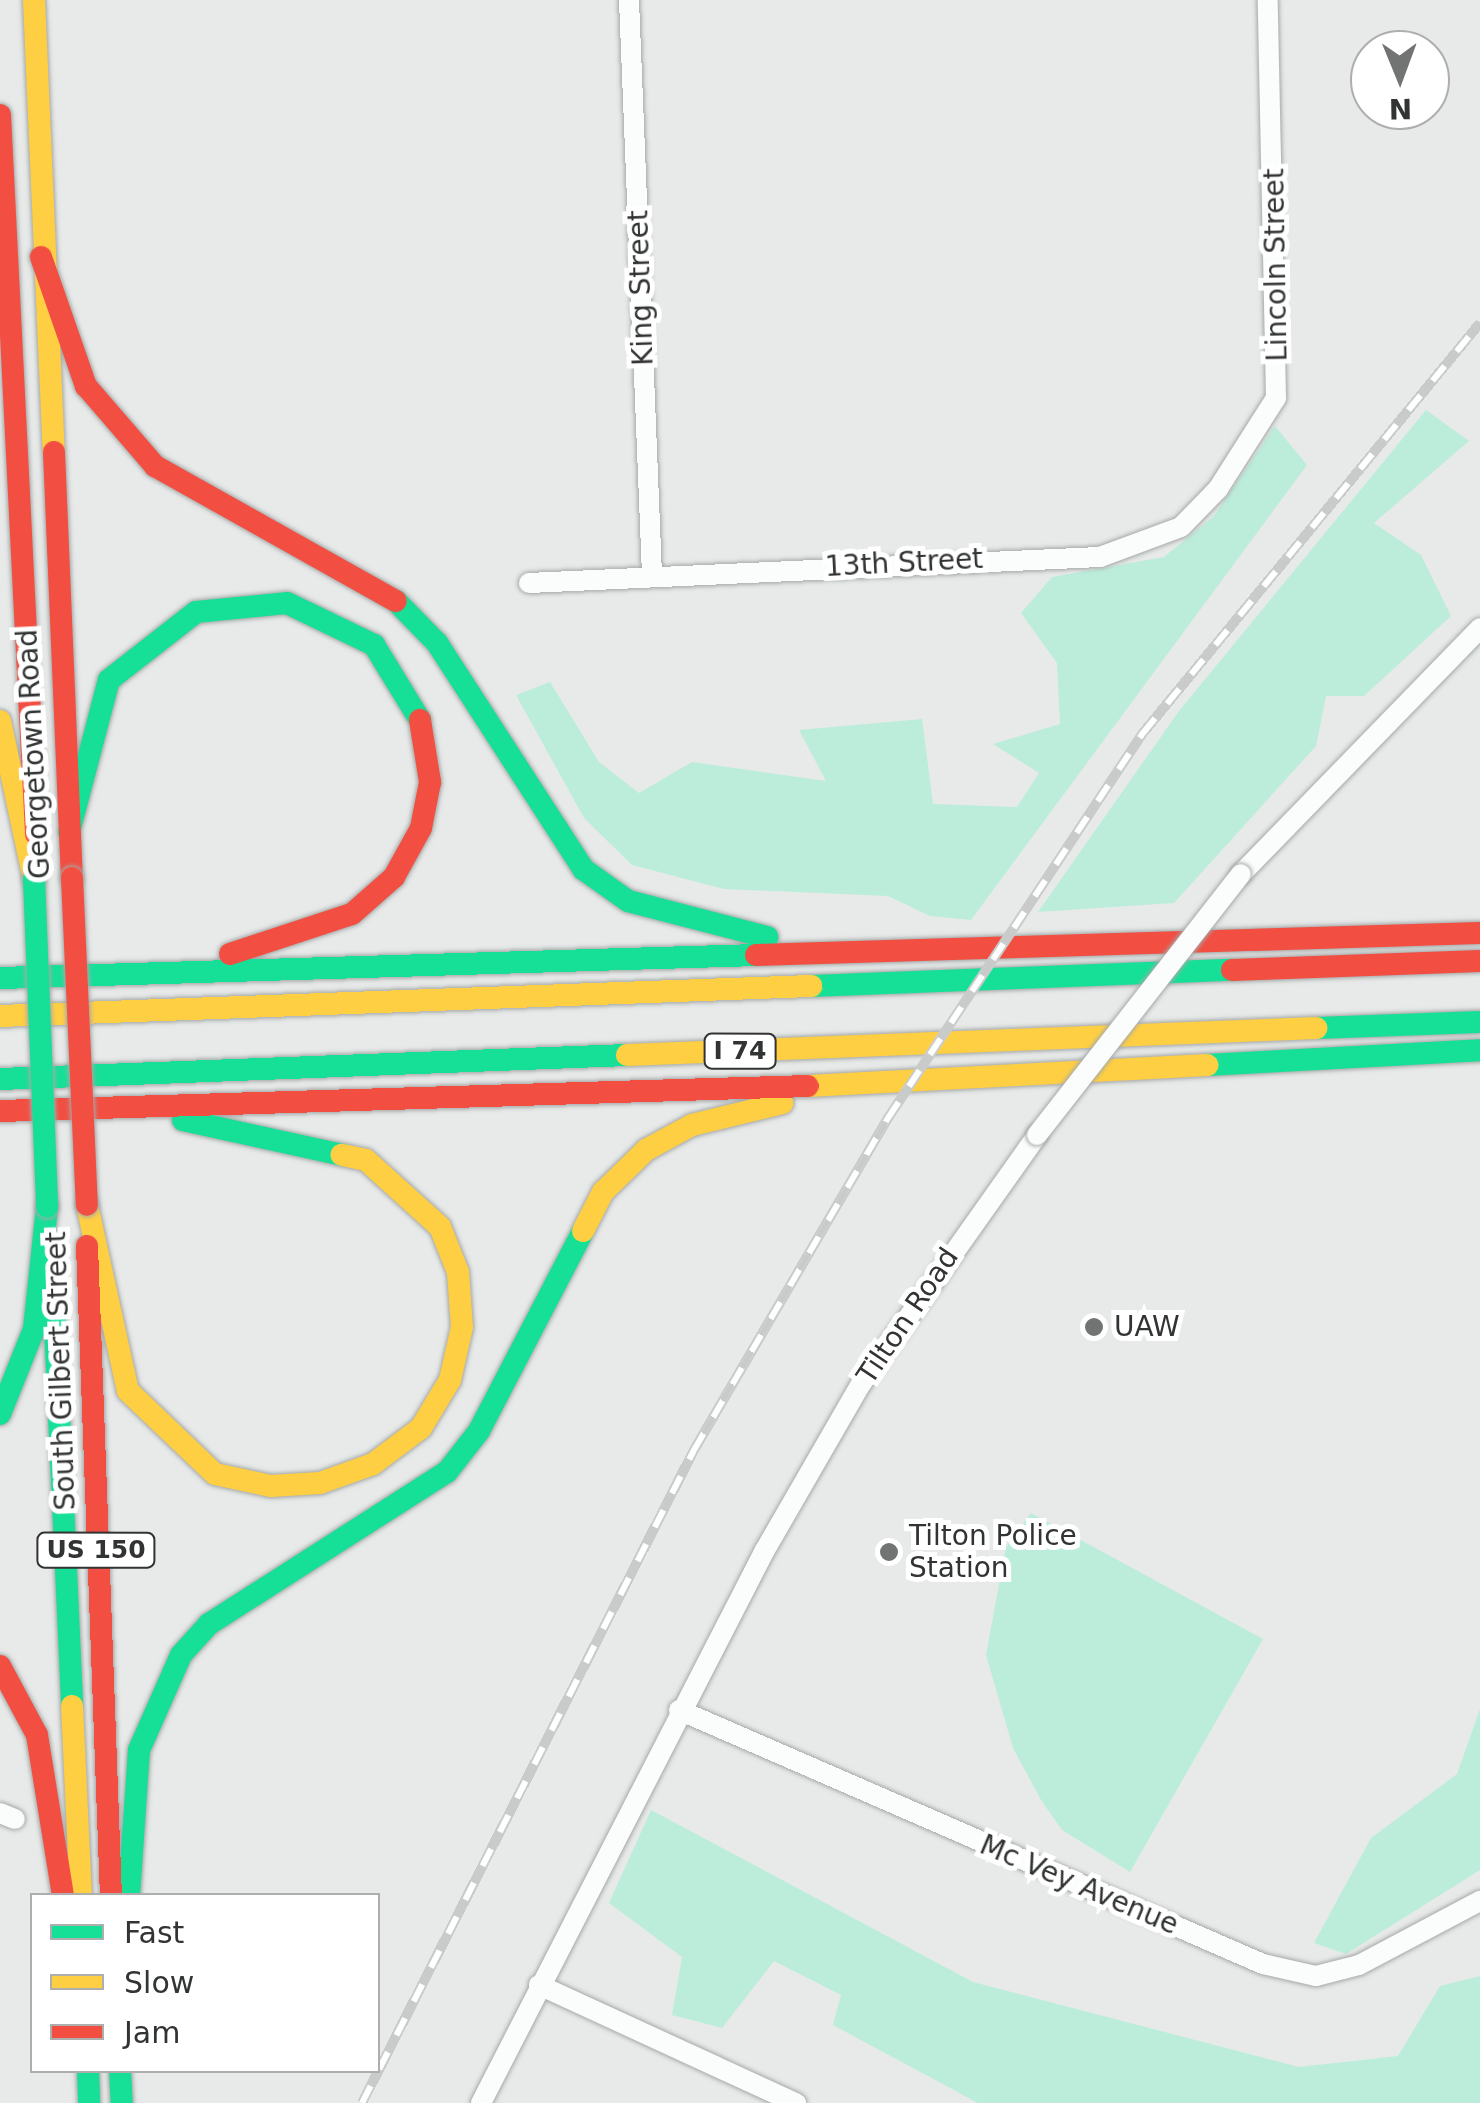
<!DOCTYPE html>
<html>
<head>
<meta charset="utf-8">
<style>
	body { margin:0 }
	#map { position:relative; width:1480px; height:2103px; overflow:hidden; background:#e7eae9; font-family:"DejaVu Sans",sans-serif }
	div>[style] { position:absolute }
	.green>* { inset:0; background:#bcedda }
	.roads { filter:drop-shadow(0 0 2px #a6a9a8) drop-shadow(0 0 2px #a6a9a8) }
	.street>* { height:20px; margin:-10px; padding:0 10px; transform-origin:10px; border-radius:10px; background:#fbfcfc }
	.fast>* { height:22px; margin:-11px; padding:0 11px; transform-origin:11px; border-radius:11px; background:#16e098 }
	.slow>* { height:22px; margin:-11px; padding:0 11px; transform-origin:11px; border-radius:11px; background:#ffcf43 }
	.jam>* { height:22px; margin:-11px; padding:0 11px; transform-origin:11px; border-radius:11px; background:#f24e42 }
	.rail>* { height:10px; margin-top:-5px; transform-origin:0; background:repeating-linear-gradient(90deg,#fff 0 19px,#c9cbca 0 38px); box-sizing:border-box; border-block:2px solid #c9cbca }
	.bridges { filter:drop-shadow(0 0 2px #a6a9a8) drop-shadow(0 0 2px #a6a9a8) }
	.street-bridge>* { height:20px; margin:-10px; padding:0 10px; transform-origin:10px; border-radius:10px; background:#fbfcfc }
	.fast-bridge>* { height:22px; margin:-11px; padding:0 11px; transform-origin:11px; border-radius:11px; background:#16e098 }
	.jam-bridge>* { height:22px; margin:-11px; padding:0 11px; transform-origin:11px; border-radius:11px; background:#f24e42 }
	.dots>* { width:28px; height:28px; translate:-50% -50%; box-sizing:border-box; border:5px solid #fff; border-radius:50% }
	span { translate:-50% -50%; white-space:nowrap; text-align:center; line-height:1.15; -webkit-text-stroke:10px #fff; paint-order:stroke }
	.shield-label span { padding:2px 8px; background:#fff; border:2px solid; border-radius:8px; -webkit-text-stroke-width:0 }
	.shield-label { font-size:25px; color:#313433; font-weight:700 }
	.street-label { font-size:28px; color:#313433 }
	.poi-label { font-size:28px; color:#313433 }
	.left { translate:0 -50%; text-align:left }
	.legend { position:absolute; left:30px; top:1893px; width:350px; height:180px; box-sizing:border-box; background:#fff; border:2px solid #adaead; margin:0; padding:12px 18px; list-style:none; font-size:30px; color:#313433 }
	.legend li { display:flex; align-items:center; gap:20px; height:50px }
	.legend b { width:50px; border:2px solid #adaead }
	.north { position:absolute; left:1350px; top:30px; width:100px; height:100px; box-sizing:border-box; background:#fff; border:2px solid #adaead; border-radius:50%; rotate:179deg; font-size:28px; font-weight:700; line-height:40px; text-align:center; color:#313433 }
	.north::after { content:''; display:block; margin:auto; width:35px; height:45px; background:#717473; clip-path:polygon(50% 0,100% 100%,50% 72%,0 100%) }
</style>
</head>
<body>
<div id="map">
	<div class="green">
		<div style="clip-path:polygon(1426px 410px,1469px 441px,1374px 523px,1421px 555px,1451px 616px,1364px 696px,1326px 696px,1316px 746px,1174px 903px,1038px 912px,1179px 711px)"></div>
		<div style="clip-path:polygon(1275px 426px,1307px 465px,971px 920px,930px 916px,888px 896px,724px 889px,632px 865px,584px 818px,516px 695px,550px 682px,599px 762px,639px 793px,692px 762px,826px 781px,799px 730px,922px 719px,933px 804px,1017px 807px,1039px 773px,993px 744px,1060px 724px,1057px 663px,1021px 613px,1052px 577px,1164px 557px,1213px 517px)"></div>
		<div style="clip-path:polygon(1031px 1513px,1263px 1639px,1130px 1872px,1062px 1830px,1041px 1800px,1013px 1748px,986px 1655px,1006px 1547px)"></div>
		<div style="clip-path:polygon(1480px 1709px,1480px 1870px,1346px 1954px,1314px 1943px,1371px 1838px,1457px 1774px)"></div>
		<div style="clip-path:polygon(651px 1810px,973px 1982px,1299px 2067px,1398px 2056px,1440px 1986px,1480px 1976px,1480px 2103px,978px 2103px,833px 2025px,841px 1995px,774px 1961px,722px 2028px,672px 2015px,682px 1957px,609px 1903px)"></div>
	</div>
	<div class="roads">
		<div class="street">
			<div style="left:629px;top:0;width:576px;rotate:87.71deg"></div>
			<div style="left:529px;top:583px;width:572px;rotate:-2.61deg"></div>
			<div style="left:1100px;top:557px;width:86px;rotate:-20.3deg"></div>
			<div style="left:1181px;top:527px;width:53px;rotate:-45.8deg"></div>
			<div style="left:1218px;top:489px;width:108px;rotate:-57.5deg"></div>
			<div style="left:1276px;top:398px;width:398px;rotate:-91.2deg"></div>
			<div style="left:1241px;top:874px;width:343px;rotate:-45.8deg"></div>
			<div style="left:679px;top:1710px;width:637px;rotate:23.51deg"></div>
			<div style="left:1263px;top:1964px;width:54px;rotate:12.8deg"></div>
			<div style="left:1316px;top:1976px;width:44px;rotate:-14.3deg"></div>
			<div style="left:1359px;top:1965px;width:137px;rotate:-27.9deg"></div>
			<div style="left:0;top:1813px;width:16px;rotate:22deg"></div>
			<div style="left:539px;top:1985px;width:283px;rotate:24.7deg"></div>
			<div style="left:481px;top:2103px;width:622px;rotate:-62.82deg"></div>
			<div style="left:765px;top:1550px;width:192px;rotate:-60deg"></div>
			<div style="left:861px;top:1384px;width:305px;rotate:-54.7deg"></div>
		</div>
		<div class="fast">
			<div style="left:396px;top:601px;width:59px;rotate:45.7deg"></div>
			<div style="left:437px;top:643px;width:269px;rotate:57.1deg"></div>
			<div style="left:583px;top:869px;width:55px;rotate:35.4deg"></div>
			<div style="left:628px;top:901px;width:144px;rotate:14.5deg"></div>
			<div style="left:69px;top:832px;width:157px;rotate:-75.3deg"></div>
			<div style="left:109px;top:680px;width:110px;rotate:-38deg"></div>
			<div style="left:196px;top:612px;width:91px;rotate:-5.6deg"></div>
			<div style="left:287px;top:603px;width:97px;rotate:25.8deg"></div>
			<div style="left:374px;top:645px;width:88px;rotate:58.5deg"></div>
			<div style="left:0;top:978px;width:756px;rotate:-1.74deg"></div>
			<div style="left:811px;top:986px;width:421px;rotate:-2.2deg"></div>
			<div style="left:1316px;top:1028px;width:164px;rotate:-2.1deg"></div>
			<div style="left:1207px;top:1065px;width:273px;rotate:-3.1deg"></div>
			<div style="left:0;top:1079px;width:627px;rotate:-2.19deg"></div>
			<div style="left:183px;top:1120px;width:163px;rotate:12.4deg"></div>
			<div style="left:52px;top:1261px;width:445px;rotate:87.4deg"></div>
			<div style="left:0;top:1414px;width:92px;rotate:-68.2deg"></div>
			<div style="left:34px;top:1329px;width:123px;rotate:-83.9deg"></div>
			<div style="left:129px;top:1896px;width:146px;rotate:-86.1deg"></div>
			<div style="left:139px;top:1750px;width:104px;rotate:-66.1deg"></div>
			<div style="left:181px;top:1655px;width:42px;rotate:-47.9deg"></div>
			<div style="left:209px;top:1624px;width:282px;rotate:-32.6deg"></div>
			<div style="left:447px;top:1472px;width:52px;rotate:-52deg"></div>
			<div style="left:479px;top:1431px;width:225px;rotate:-62.5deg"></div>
			<div style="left:88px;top:2070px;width:33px;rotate:88deg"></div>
			<div style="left:120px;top:2070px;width:33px;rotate:87deg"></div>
		</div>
		<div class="slow">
			<div style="left:34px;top:0;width:452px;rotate:87.5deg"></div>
			<div style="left:0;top:721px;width:162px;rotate:77.9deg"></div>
			<div style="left:0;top:1016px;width:812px;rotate:-2.12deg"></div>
			<div style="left:627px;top:1055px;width:690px;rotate:-2.24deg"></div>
			<div style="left:808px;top:1086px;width:400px;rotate:-3deg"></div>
			<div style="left:87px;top:1205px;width:190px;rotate:77.6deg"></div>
			<div style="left:128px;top:1391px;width:120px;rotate:43.7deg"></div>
			<div style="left:215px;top:1474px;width:57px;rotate:12.1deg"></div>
			<div style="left:271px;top:1486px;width:49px;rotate:-3.5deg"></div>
			<div style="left:320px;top:1483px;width:56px;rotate:-19.7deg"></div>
			<div style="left:373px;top:1464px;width:60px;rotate:-36.9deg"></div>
			<div style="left:421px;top:1428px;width:56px;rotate:-58.9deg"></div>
			<div style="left:450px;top:1380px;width:54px;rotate:-77.2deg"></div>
			<div style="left:462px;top:1327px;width:55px;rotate:-94.2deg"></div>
			<div style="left:458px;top:1272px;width:48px;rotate:-111.8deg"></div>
			<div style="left:440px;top:1227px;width:100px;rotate:-137.8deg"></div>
			<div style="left:366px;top:1160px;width:25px;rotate:-168deg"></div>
			<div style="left:583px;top:1231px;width:44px;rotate:-62.9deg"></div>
			<div style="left:603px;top:1192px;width:60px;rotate:-44.3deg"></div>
			<div style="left:646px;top:1150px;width:52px;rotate:-28.5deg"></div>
			<div style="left:692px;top:1125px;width:93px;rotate:-13.7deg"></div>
			<div style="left:72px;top:1706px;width:190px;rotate:87.3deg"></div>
		</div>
		<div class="jam">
			<div style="left:0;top:115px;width:720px;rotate:87.13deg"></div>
			<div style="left:41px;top:257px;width:137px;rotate:70.8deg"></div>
			<div style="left:86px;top:386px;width:106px;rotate:49.2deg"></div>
			<div style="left:155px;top:466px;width:276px;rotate:29.3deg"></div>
			<div style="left:54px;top:452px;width:426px;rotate:87.6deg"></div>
			<div style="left:230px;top:954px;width:128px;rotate:-18.2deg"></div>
			<div style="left:352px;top:914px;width:56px;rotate:-41.4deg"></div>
			<div style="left:394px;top:877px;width:56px;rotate:-61.1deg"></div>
			<div style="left:421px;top:828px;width:47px;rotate:-78.9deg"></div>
			<div style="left:430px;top:782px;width:63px;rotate:-99.2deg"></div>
			<div style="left:756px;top:955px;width:724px;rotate:-1.74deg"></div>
			<div style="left:1232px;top:970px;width:248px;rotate:-2.1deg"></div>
			<div style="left:0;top:1111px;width:808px;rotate:-1.77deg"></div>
			<div style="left:87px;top:1246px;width:650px;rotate:87.89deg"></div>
			<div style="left:0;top:1666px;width:78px;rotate:61.8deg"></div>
			<div style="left:37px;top:1735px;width:163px;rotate:80.8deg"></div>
		</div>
	</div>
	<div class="rail">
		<div style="left:362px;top:2103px;width:733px;rotate:-63.05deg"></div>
		<div style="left:694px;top:1450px;width:385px;rotate:-59.7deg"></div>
		<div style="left:888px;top:1118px;width:462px;rotate:-56.5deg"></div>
		<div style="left:1143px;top:733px;width:531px;rotate:-50.58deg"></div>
	</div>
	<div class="bridges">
		<div class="street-bridge">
			<div style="left:1037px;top:1135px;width:331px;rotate:-52deg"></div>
		</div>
		<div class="fast-bridge">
			<div style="left:34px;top:879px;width:328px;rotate:87.7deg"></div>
		</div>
		<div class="jam-bridge">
			<div style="left:72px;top:878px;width:327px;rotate:87.4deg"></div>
		</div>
	</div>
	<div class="dots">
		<div style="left:1094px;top:1327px;background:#717473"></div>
		<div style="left:889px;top:1552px;background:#717473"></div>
	</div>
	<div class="shield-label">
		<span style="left:740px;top:1051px">I 74</span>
		<span style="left:96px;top:1550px">US 150</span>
	</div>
	<div class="street-label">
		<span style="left:1276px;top:265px;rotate:-91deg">Lincoln Street</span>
		<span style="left:641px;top:288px;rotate:-92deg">King Street</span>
		<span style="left:904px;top:563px;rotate:-3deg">13th Street</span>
		<span style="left:34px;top:754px;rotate:-93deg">Georgetown Road</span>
		<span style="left:908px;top:1316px;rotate:-56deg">Tilton Road</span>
		<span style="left:61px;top:1371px;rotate:-92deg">South Gilbert Street</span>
		<span style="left:1079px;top:1885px;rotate:23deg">Mc Vey Avenue</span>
	</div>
	<div class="poi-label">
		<span class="left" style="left:1114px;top:1327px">UAW</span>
		<span class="left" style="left:909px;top:1552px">Tilton Police<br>Station</span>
	</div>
	<ul class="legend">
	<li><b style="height:12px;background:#16e098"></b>Fast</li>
	<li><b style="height:12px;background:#ffcf43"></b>Slow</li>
	<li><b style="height:12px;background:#f24e42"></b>Jam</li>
	</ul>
	<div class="north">N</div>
</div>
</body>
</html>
